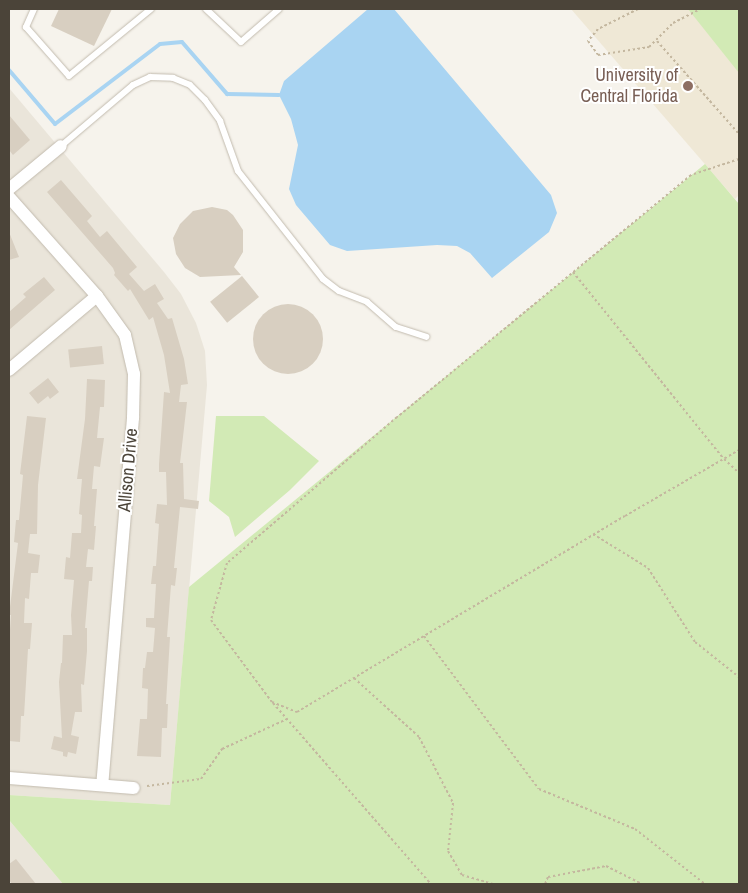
<!DOCTYPE html>
<html>
<head>
<meta charset="utf-8">
<style>
	body { margin:0 }
	#map { position:relative; width:748px; height:893px; overflow:hidden; background:#f6f3ec; font-family:"Archivo Narrow",sans-serif }
	div>[style] { position:absolute }
	.residential>* { inset:0; background:#eae5da }
	.education>* { inset:0; background:#efe8d6 }
	.green>* { inset:0; background:#d2eab5 }
	.water>* { inset:0; background:#a9d4f2 }
	.stream>* { height:4px; margin:-2px; padding:0 2px; transform-origin:2px; border-radius:2px; background:#a9d4f2 }
	.building>* { inset:0; background:#d8cfc1; transform-origin:0 0 }
	.round { border-radius:50% }
	.path>* { height:2px; margin-top:-1px; transform-origin:0; background:repeating-linear-gradient(90deg,#c4b79f 0 2.5px,transparent 0 5px) }
	.roads { filter:drop-shadow(0 0 1px #c2bbae) drop-shadow(0 0 1px #c2bbae) }
	.service>* { height:6px; margin:-3px; padding:0 3px; transform-origin:3px; border-radius:3px; background:#fff }
	.minor>* { height:12px; margin:-6px; padding:0 6px; transform-origin:6px; border-radius:6px; background:#fff }
	.dots>* { width:14px; height:14px; translate:-50% -50%; box-sizing:border-box; border:2px solid #fff; border-radius:50% }
	span { translate:-50% -50%; white-space:nowrap; text-align:center; line-height:1.15; -webkit-text-stroke:4px #fff; paint-order:stroke }
	.education-label { font-size:18px; color:#785e54 }
	.right { translate:-100% -50%; text-align:right }
	.street-label { font-size:18px; color:#4b4439 }
	.frame { position:absolute; inset:0; border:10px solid #4b4439; pointer-events:none }
</style>
</head>
<body>
<div id="map">
	<div class="residential">
		<div style="clip-path:polygon(9px 88px,164px 272px,181px 294px,196px 323px,205px 351px,207px 385px,170px 805px,9px 795px)"></div>
		<div style="clip-path:polygon(9px 820px,63px 884px,9px 884px)"></div>
	</div>
	<div class="education">
		<div style="clip-path:polygon(571px 9px,739px 9px,739px 195px,735px 199px)"></div>
	</div>
	<div class="green">
		<div style="clip-path:polygon(688px 9px,739px 9px,739px 73px)"></div>
		<div style="clip-path:polygon(705px 164px,739px 204px,739px 884px,63px 884px,9px 820px,9px 795px,170px 805px,189px 587px)"></div>
		<div style="clip-path:polygon(216px 416px,264px 416px,319px 461px,290px 490px,235px 537px,229px 517px,209px 501px)"></div>
	</div>
	<div class="water">
		<div style="clip-path:polygon(368px 9px,394px 9px,551px 195px,557px 213px,549px 232px,492px 278px,470px 253px,457px 246px,437px 245px,347px 251px,330px 245px,296px 205px,289px 189px,298px 145px,291px 119px,279px 95px,284px 81px)"></div>
	</div>
	<div class="stream">
		<div style="left:9px;top:70px;width:71px;rotate:49.6deg"></div>
		<div style="left:55px;top:124px;width:132px;rotate:-37.3deg"></div>
		<div style="left:160px;top:44px;width:22px;rotate:-5deg"></div>
		<div style="left:182px;top:42px;width:69px;rotate:49.1deg"></div>
		<div style="left:227px;top:94px;width:52px;rotate:1.1deg"></div>
	</div>
	<div class="building">
		<div style="clip-path:polygon(59px 9px,112px 9px,94px 46px,51px 26px)"></div>
		<div style="clip-path:polygon(9px 115px,30px 140px,13px 155px,9px 150px)"></div>
		<div style="clip-path:polygon(61px 180px,92px 216px,87px 221px,100px 237px,107px 231px,137px 267px,129px 274px,144px 291px,155px 284px,164px 299px,157px 303px,168px 319px,172px 318px,184px 359px,188px 384px,181px 385px,179px 402px,187px 402px,180px 463px,183px 463px,184px 499px,199px 501px,198px 509px,180px 507px,174px 568px,177px 568px,175px 586px,171px 585px,167px 637px,170px 637px,166px 704px,168px 704px,167px 728px,162px 728px,161px 757px,137px 756px,140px 719px,147px 719px,148px 689px,142px 688px,143px 668px,145px 668px,147px 652px,153px 652px,155px 628px,146px 627px,146px 618px,154px 618px,156px 584px,151px 584px,153px 566px,156px 566px,159px 524px,155px 523px,157px 504px,167px 505px,166px 472px,159px 472px,159px 464px,164px 392px,170px 393px,164px 355px,153px 317px,149px 320px,130px 289px,128px 291px,114px 275px,115px 273px,113px 268px,47px 192px)"></div>
		<div style="clip-path:polygon(212px 207px,227px 210px,233px 215px,243px 230px,243px 252px,234px 267px,241px 275px,200px 277px,185px 268px,176px 254px,173px 238px,180px 224px,193px 211px)"></div>
		<div style="clip-path:polygon(9px 232px,19px 257px,9px 260px)"></div>
		<div style="left:242px;top:276px;width:27px;height:41px;rotate:51deg"></div>
		<div style="clip-path:polygon(44px 277px,55px 290px,9px 330px,9px 312px,26px 297px,23px 294px)"></div>
		<div class="round" style="left:253px;top:304px;width:70px;height:70px"></div>
		<div style="left:102px;top:346px;width:18px;height:34px;rotate:84deg"></div>
		<div style="clip-path:polygon(48px 378px,59px 392px,50px 399px,48px 396px,38px 404px,29px 393px)"></div>
		<div style="clip-path:polygon(87px 379px,105px 380px,104px 407px,100px 407px,97px 438px,104px 438px,100px 467px,94px 466px,92px 489px,97px 489px,94px 526px,96px 526px,94px 550px,88px 549px,86px 567px,93px 567px,92px 581px,89px 581px,85px 628px,87px 628px,87px 651px,84px 685px,81px 684px,82px 712px,75px 712px,71px 735px,79px 737px,76px 754px,68px 752px,67px 757px,63px 756px,63px 752px,51px 749px,54px 736px,62px 738px,59px 682px,61px 663px,62px 663px,63px 635px,72px 635px,71px 615px,74px 580px,64px 579px,66px 557px,70px 558px,72px 533px,81px 533px,82px 515px,79px 514px,82px 479px,77px 479px,85px 419px)"></div>
		<div style="clip-path:polygon(27px 416px,46px 418px,38px 485px,37px 534px,30px 534px,28px 553px,40px 555px,38px 573px,31px 573px,29px 599px,25px 598px,24px 623px,32px 623px,30px 649px,28px 649px,24px 716px,21px 716px,20px 742px,9px 741px,9px 644px,11px 615px,9px 615px,18px 543px,14px 542px,16px 520px,19px 520px,23px 475px,20px 474px)"></div>
		<div style="clip-path:polygon(16px 859px,36px 884px,12px 884px,9px 880px,9px 864px)"></div>
	</div>
	<div class="path">
		<div style="left:638px;top:9px;width:45px;rotate:153.4deg"></div>
		<div style="left:598px;top:29px;width:16px;rotate:130deg"></div>
		<div style="left:588px;top:41px;width:17px;rotate:54deg"></div>
		<div style="left:598px;top:55px;width:52px;rotate:-8.9deg"></div>
		<div style="left:649px;top:47px;width:34px;rotate:-45deg"></div>
		<div style="left:673px;top:23px;width:30px;rotate:-27deg"></div>
		<div style="left:657px;top:41px;width:124px;rotate:48.6deg"></div>
		<div style="left:739px;top:159px;width:51px;rotate:161.6deg"></div>
		<div style="left:691px;top:175px;width:381px;rotate:140.5deg"></div>
		<div style="left:397px;top:417px;width:224px;rotate:139.3deg"></div>
		<div style="left:227px;top:563px;width:59px;rotate:105.7deg"></div>
		<div style="left:211px;top:620px;width:102px;rotate:53.4deg"></div>
		<div style="left:272px;top:702px;width:27px;rotate:22deg"></div>
		<div style="left:297px;top:712px;width:382px;rotate:-30.9deg"></div>
		<div style="left:625px;top:516px;width:132px;rotate:-30.1deg"></div>
		<div style="left:573px;top:272px;width:240px;rotate:51.1deg"></div>
		<div style="left:724px;top:459px;width:21px;rotate:43deg"></div>
		<div style="left:593px;top:534px;width:65px;rotate:31.7deg"></div>
		<div style="left:648px;top:568px;width:88px;rotate:57.6deg"></div>
		<div style="left:695px;top:642px;width:56px;rotate:38.5deg"></div>
		<div style="left:424px;top:636px;width:191px;rotate:53.1deg"></div>
		<div style="left:539px;top:789px;width:104px;rotate:22.6deg"></div>
		<div style="left:635px;top:829px;width:89px;rotate:38.2deg"></div>
		<div style="left:354px;top:678px;width:88px;rotate:42.2deg"></div>
		<div style="left:419px;top:737px;width:74px;rotate:62.7deg"></div>
		<div style="left:453px;top:803px;width:48px;rotate:95.9deg"></div>
		<div style="left:448px;top:851px;width:28px;rotate:60deg"></div>
		<div style="left:462px;top:875px;width:33px;rotate:16deg"></div>
		<div style="left:273px;top:703px;width:240px;rotate:48.9deg"></div>
		<div style="left:147px;top:786px;width:54px;rotate:-7.4deg"></div>
		<div style="left:201px;top:779px;width:37px;rotate:-55deg"></div>
		<div style="left:222px;top:749px;width:72px;rotate:-24.8deg"></div>
		<div style="left:545px;top:884px;width:8px;rotate:-67deg"></div>
		<div style="left:548px;top:877px;width:59px;rotate:-10.7deg"></div>
		<div style="left:606px;top:866px;width:40px;rotate:26.6deg"></div>
	</div>
	<div class="roads">
		<div class="service">
			<div style="left:34px;top:9px;width:20px;rotate:114deg"></div>
			<div style="left:26px;top:27px;width:65px;rotate:48.7deg"></div>
			<div style="left:69px;top:76px;width:106px;rotate:-39.3deg"></div>
			<div style="left:206px;top:9px;width:48px;rotate:43.3deg"></div>
			<div style="left:241px;top:42px;width:50px;rotate:-41deg"></div>
			<div style="left:61px;top:146px;width:94px;rotate:-40.3deg"></div>
			<div style="left:133px;top:85px;width:19px;rotate:-25deg"></div>
			<div style="left:150px;top:77px;width:23px;rotate:2deg"></div>
			<div style="left:173px;top:78px;width:18px;rotate:22deg"></div>
			<div style="left:190px;top:85px;width:21px;rotate:45deg"></div>
			<div style="left:205px;top:100px;width:26px;rotate:54deg"></div>
			<div style="left:220px;top:121px;width:53px;rotate:70.2deg"></div>
			<div style="left:238px;top:171px;width:137px;rotate:51.8deg"></div>
			<div style="left:323px;top:279px;width:20px;rotate:37deg"></div>
			<div style="left:339px;top:291px;width:30px;rotate:21deg"></div>
			<div style="left:367px;top:302px;width:38px;rotate:41deg"></div>
			<div style="left:396px;top:327px;width:32px;rotate:18deg"></div>
		</div>
		<div class="minor">
			<div style="left:9px;top:189px;width:67px;rotate:-39.6deg"></div>
			<div style="left:9px;top:197px;width:132px;rotate:48.4deg"></div>
			<div style="left:97px;top:296px;width:48px;rotate:54.3deg"></div>
			<div style="left:125px;top:335px;width:40px;rotate:77deg"></div>
			<div style="left:134px;top:374px;width:44px;rotate:91.3deg"></div>
			<div style="left:133px;top:418px;width:368px;rotate:94.8deg"></div>
			<div style="left:9px;top:370px;width:115px;rotate:-40.1deg"></div>
			<div style="left:9px;top:778px;width:125px;rotate:4.6deg"></div>
		</div>
	</div>
	<div class="dots">
		<div style="left:688px;top:86px;background:#8d6e63"></div>
	</div>
	<div class="education-label">
		<span class="right" style="left:678px;top:86px">University of<br>Central Florida</span>
	</div>
	<div class="street-label">
		<span style="left:128px;top:470px;rotate:-85deg">Allison Drive</span>
	</div>
	<div class="frame"></div>
</div>
</body>
</html>
